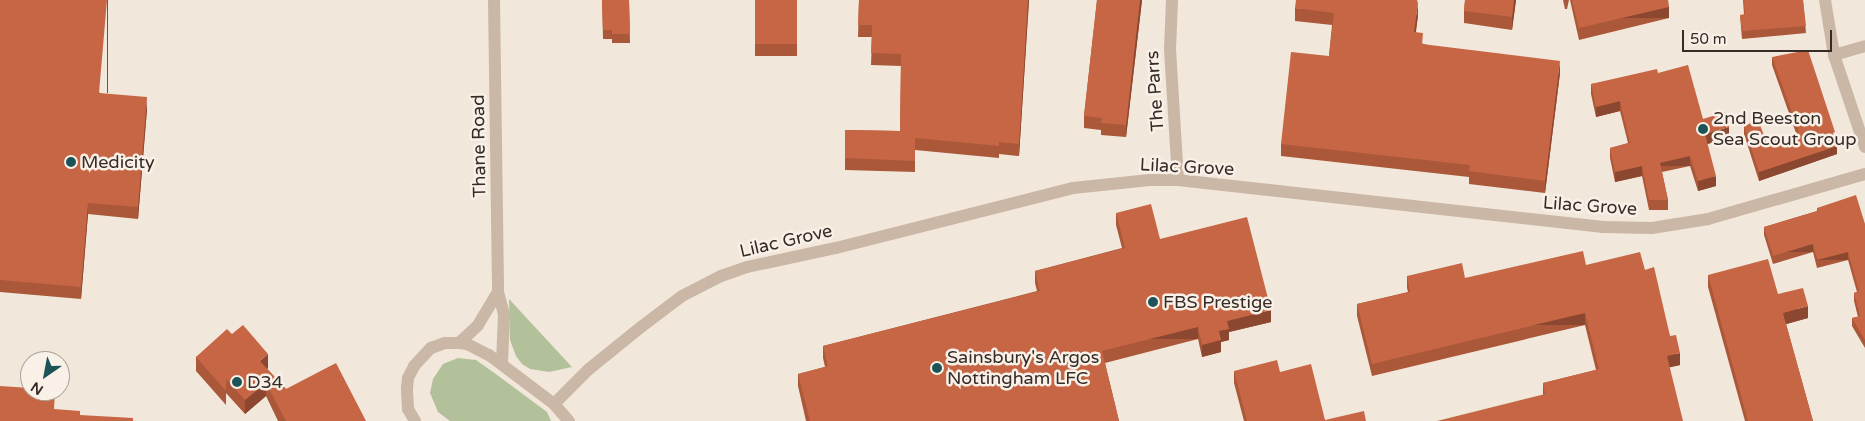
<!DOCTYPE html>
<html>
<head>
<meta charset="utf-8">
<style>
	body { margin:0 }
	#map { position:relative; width:1865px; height:421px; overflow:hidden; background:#f2e7db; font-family:"Varela Round",sans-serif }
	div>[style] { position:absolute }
	.green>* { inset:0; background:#b3c19a }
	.minor>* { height:12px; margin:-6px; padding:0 6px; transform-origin:6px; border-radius:6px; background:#cab7a6 }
	.tertiary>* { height:12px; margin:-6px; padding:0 6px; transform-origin:6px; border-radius:6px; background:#cab7a6 }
	.wall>* { inset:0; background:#ab583a; transform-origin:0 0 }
	.shaded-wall>* { inset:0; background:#8b4730; transform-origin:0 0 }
	.building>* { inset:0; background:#c76644; transform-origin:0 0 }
	.dots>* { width:14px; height:14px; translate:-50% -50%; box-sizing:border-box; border:2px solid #f9f1e7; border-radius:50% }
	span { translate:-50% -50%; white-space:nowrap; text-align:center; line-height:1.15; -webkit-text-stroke:5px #f9f1e7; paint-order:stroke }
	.street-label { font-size:18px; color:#362c27 }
	.poi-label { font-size:18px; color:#362c27 }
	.left { translate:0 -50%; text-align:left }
	.north { position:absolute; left:20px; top:351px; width:50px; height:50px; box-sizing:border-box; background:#f9f1e7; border:1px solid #aba29a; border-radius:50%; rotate:213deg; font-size:14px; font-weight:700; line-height:20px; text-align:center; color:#362c27 }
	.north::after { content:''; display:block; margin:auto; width:18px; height:22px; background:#1c5358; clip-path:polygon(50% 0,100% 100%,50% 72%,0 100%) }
	.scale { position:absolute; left:1682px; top:30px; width:150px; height:22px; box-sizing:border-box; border:2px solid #362c27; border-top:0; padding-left:6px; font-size:15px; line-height:18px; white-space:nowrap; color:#362c27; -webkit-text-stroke:4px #f9f1e7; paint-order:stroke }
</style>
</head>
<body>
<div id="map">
	<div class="green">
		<div style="clip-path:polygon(509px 299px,572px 367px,549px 372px,530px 369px,522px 364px,516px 356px,510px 340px)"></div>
		<div style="clip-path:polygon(458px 358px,476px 360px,493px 372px,547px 412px,551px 421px,450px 421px,438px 412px,430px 393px,433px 379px,443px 364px)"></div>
	</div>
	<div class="minor">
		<div style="left:1172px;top:0;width:49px;rotate:92.3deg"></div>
		<div style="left:1170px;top:49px;width:131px;rotate:86.5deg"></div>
		<div style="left:1825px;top:0;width:56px;rotate:80.7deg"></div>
		<div style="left:1834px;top:55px;width:97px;rotate:71.4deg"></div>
		<div style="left:1834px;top:55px;width:32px;rotate:-16deg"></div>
	</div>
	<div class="tertiary">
		<div style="left:494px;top:0;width:280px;rotate:89.2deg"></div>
		<div style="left:498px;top:280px;width:12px;rotate:90deg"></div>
		<div style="left:498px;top:292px;width:23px;rotate:75deg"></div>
		<div style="left:504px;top:314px;width:50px;rotate:92.3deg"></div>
		<div style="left:459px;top:343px;width:26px;rotate:-43deg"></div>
		<div style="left:478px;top:325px;width:39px;rotate:-59deg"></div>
		<div style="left:554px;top:404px;width:49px;rotate:-45deg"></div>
		<div style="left:589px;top:369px;width:67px;rotate:-38.9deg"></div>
		<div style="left:641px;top:327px;width:51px;rotate:-37.1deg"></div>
		<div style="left:682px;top:296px;width:44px;rotate:-27.1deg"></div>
		<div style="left:721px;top:276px;width:28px;rotate:-19deg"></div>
		<div style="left:747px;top:267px;width:91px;rotate:-12.1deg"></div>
		<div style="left:836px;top:248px;width:244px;rotate:-14.2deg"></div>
		<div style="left:1073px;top:188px;width:77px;rotate:-5.9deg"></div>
		<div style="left:1150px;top:180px;width:28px"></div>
		<div style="left:1178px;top:180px;width:428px;rotate:6.3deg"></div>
		<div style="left:1603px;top:227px;width:49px;rotate:1.2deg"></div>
		<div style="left:1652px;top:228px;width:57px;rotate:-9.1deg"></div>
		<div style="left:1708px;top:219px;width:163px;rotate:-16deg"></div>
		<div style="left:415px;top:421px;width:14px;rotate:-120deg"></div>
		<div style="left:408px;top:409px;width:21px;rotate:-93deg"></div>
		<div style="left:407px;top:388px;width:10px;rotate:-84deg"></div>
		<div style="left:408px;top:378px;width:13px;rotate:-63deg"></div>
		<div style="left:414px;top:366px;width:25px;rotate:-47deg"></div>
		<div style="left:431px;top:348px;width:15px;rotate:-20deg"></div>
		<div style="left:445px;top:343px;width:14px"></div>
		<div style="left:459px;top:343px;width:8px;rotate:7deg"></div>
		<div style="left:467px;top:344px;width:25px;rotate:27deg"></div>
		<div style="left:489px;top:355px;width:81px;rotate:37deg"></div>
		<div style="left:554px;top:404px;width:23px;rotate:49deg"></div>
	</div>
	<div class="wall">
		<div style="clip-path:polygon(0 0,100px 93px,147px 109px,138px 219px,88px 214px,81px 299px,0 292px)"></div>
		<div style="clip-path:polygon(602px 0,629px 0,630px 43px,612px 43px,612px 39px,603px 39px)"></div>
		<div style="left:755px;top:0;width:42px;height:56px"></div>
		<div style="clip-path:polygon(859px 0,1029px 0,1019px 156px,999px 154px,999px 158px,915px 150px,915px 172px,845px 170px,845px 130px,900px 131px,901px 66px,871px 65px,872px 37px,858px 37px)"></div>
		<div style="clip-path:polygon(1097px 0,1142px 0,1126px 137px,1101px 135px,1101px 130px,1084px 128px,1084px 116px)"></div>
		<div style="clip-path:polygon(1465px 0,1516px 0,1512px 30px,1464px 23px,1464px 11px)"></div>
		<div style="clip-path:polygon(1563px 0,1569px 0,1567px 9px,1565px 9px)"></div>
		<div style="clip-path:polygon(1570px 0,1668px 0,1669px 18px,1579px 40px)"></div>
		<div style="clip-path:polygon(1743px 0,1803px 0,1806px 33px,1742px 39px,1740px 15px,1744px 15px)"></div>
		<div style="clip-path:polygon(1295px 8px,1418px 15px,1416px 32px,1423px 44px,1560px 73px,1545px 193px,1469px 184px,1469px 177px,1281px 156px,1281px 144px,1329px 56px,1332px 25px,1295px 21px)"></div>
		<div style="clip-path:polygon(1772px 57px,1835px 140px,1837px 154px,1759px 181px,1744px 134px,1744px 126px,1767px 143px,1796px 133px,1772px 65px)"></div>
		<div style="clip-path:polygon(1658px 73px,1703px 119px,1729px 137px,1707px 144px,1716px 186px,1698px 191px,1690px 166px,1662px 172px,1668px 200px,1668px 210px,1649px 210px,1642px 176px,1615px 182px,1610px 158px,1610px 148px,1628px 143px,1620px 111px,1596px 117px,1591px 94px,1591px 84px)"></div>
		<div style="clip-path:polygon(1817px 208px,1865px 224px,1865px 348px,1852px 326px,1852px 318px,1858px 317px,1854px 301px,1854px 293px,1857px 292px,1848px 260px,1817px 268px,1813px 252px,1773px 264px,1764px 235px,1764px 227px,1817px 211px)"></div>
		<div style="clip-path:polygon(1116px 213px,1160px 239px,1271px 322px,1229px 332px,1229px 340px,1221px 342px,1221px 352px,1202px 357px,1198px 339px,1105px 363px,1119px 421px,806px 421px,798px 386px,798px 374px,825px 367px,823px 358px,823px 346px,1037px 291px,1035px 283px,1035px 271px,1122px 248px,1116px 225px)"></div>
		<div style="clip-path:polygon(1586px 265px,1645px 270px,1670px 336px,1680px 365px,1543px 395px,1543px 383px,1596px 370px,1585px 325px,1372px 376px,1357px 316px,1357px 304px,1408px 292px,1407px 288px,1407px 276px,1465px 278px)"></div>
		<div style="clip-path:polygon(1708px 275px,1778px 294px,1808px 318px,1786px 324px,1813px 421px,1745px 421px,1708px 287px)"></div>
		<div style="clip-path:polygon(232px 334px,268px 368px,267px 369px,286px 389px,366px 421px,278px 421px,266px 396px,245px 414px,226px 393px,226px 405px,196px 371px,196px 357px)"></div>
		<div style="clip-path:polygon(1234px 371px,1280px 372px,1325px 420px,1366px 421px,1244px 421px,1234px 383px)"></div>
	</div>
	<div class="shaded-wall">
		<div style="left:107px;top:0;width:1px;height:93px"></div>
		<div style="clip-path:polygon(1028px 0,1029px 0,1019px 156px,1019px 144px)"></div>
		<div style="clip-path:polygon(1140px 0,1142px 0,1126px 137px,1126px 125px)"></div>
		<div style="clip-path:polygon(1514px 0,1516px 0,1512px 30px,1512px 17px)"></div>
		<div style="clip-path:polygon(1418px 3px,1418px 15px,1414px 44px,1414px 32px)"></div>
		<div style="left:1669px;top:7px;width:11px;height:92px;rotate:90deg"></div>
		<div style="clip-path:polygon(1560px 61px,1560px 73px,1545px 193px,1545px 181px)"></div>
		<div style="clip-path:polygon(147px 97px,147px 109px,138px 219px,138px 207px)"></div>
		<div style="clip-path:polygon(1620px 101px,1620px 111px,1596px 117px,1596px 107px)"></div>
		<div style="clip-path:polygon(1729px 127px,1729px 137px,1705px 145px,1705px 134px)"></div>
		<div style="clip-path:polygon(1837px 146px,1837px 154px,1759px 181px,1759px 172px)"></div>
		<div style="left:1690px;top:156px;width:10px;height:31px;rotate:90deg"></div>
		<div style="clip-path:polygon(1642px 166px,1642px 176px,1615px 182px,1615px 172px)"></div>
		<div style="clip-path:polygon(1716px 176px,1716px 186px,1698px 191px,1698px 181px)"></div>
		<div style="clip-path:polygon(88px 203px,88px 214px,81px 299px,81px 287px)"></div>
		<div style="left:1813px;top:244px;width:8px;height:42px;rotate:90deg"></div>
		<div style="left:1848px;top:252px;width:8px;height:32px;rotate:90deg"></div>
		<div style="clip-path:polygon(1808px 306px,1808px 318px,1783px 325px,1783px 313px)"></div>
		<div style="clip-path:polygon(1271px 310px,1271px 322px,1229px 332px,1229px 340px,1221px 342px,1221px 352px,1202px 357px,1202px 345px,1219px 331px,1227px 321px)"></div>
		<div style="left:1585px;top:313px;width:12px;height:219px;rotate:90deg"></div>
		<div style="left:1198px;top:327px;width:12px;height:99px;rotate:90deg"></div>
		<div style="clip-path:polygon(1680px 353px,1680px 365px,1667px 368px,1667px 356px)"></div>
		<div style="clip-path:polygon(268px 354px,268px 368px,260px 375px,260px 361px)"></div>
		<div style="clip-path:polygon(266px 383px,266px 396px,245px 414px,245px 400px)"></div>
	</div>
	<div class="building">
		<div style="clip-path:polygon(0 0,107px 0,99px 93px,147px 97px,138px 207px,88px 203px,81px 287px,0 280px)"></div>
		<div style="clip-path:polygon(602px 0,629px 0,630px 34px,612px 34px,612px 30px,603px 30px)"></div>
		<div style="left:755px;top:0;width:42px;height:44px"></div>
		<div style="clip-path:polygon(859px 0,1028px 0,1019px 144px,999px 142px,999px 146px,915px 138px,915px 161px,845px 158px,845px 130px,900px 131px,901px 54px,871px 53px,872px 25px,858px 25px)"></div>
		<div style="clip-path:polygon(1097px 0,1140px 0,1126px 125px,1101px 123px,1102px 118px,1084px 116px)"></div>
		<div style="clip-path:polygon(1296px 0,1417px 0,1418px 3px,1414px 32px,1423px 33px,1422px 44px,1560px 61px,1545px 181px,1469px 171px,1470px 165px,1281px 144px,1291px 52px,1329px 56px,1334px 13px,1295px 8px)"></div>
		<div style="clip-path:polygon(1465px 0,1514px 0,1512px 17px,1464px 11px)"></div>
		<div style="clip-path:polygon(1572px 0,1668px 0,1669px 7px,1579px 28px)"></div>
		<div style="clip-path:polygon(1744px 0,1803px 0,1806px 26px,1742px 31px,1740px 15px,1745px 14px)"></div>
		<div style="clip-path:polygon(1808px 50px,1835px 132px,1833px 133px,1837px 146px,1759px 172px,1744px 126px,1758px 120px,1767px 143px,1799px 132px,1772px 57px)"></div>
		<div style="clip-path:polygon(1688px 65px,1703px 119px,1725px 112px,1729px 127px,1705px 134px,1716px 176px,1698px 181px,1690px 156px,1660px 163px,1668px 200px,1649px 200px,1642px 166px,1615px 172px,1610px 148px,1630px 143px,1620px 101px,1596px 107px,1591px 84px,1657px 69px,1658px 73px)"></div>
		<div style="clip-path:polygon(1856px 195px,1865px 224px,1865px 340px,1852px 318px,1860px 316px,1854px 293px,1859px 291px,1848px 252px,1817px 260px,1813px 244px,1773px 256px,1764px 227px,1818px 211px,1817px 208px)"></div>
		<div style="clip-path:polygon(1151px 204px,1160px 239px,1247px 217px,1271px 310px,1227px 321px,1229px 329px,1219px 331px,1221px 340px,1202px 345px,1198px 327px,1102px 351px,1119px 421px,810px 421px,798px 374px,828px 366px,823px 346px,1040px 291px,1035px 271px,1125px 248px,1116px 213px)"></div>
		<div style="clip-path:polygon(1583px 251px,1586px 265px,1640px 252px,1645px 270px,1654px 267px,1670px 336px,1676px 335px,1680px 353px,1667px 356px,1683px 421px,1437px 421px,1545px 394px,1543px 383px,1599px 369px,1585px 313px,1372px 364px,1357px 304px,1410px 292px,1407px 276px,1462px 263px,1465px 278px)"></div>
		<div style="clip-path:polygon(1768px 259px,1778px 294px,1803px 288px,1808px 306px,1783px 313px,1813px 421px,1748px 421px,1708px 275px)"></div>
		<div style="clip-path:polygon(243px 325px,268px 354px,260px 361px,286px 389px,336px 363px,366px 421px,286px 421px,266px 383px,245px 400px,226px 379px,226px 391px,196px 357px,227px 329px,232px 334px)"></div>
		<div style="clip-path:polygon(1277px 360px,1280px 372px,1311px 364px,1325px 420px,1364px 411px,1366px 421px,1247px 421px,1234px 371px)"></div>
		<div style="clip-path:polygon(0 386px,30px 388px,30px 391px,55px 391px,54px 409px,80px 411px,80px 415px,133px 418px,133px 421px,0 421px)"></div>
	</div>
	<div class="dots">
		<div style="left:1703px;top:129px;background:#1c5358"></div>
		<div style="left:71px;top:162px;background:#1c5358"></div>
		<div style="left:1153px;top:302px;background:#1c5358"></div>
		<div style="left:937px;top:368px;background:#1c5358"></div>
		<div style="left:237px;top:382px;background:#1c5358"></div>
	</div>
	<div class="street-label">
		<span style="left:1155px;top:91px;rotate:-94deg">The Parrs</span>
		<span style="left:479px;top:146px;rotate:-91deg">Thane Road</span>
		<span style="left:1187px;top:167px;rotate:3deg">Lilac Grove</span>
		<span style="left:1590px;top:206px;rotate:4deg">Lilac Grove</span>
		<span style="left:786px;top:241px;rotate:-13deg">Lilac Grove</span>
	</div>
	<div class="poi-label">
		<span class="left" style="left:1713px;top:129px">2nd Beeston<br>Sea Scout Group</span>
		<span class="left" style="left:81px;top:162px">Medicity</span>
		<span class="left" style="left:1163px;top:302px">FBS Prestige</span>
		<span class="left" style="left:947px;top:368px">Sainsbury's Argos<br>Nottingham LFC</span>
		<span class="left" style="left:247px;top:382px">D34</span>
	</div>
	<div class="north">N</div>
	<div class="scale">50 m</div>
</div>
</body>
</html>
